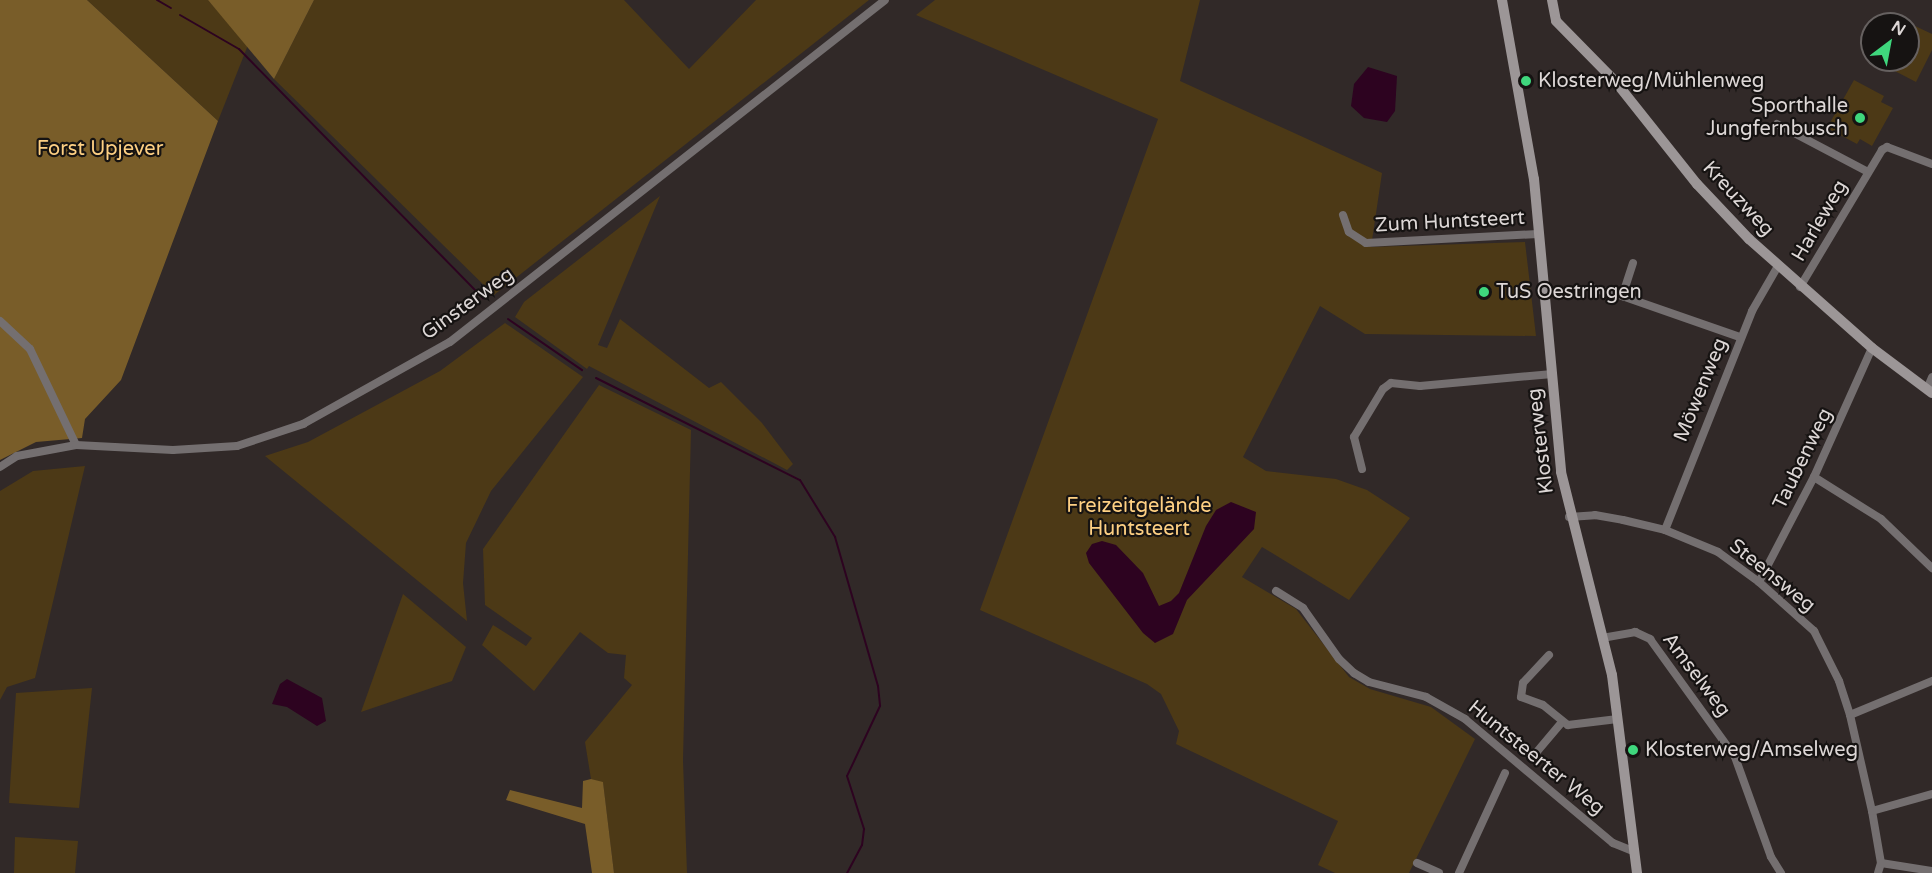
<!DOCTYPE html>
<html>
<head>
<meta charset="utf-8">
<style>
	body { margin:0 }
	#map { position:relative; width:1932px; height:873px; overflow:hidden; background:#312928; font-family:"Varela Round",sans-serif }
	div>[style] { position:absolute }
	.green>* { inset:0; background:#4c3916 }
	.forest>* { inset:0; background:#795d29 }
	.water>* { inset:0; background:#2d0320 }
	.stream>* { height:2px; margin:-1px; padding:0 1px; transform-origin:1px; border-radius:1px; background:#2d0320 }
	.street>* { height:8px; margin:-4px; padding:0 4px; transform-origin:4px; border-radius:4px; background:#746f70 }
	.secondary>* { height:10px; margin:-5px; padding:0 5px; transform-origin:5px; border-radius:5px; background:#9c9697 }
	.dots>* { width:16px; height:16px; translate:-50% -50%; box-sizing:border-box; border:3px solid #161312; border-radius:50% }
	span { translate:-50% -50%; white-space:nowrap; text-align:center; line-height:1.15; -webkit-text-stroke:4.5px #161312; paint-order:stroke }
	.poi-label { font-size:20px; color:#ddd7d6 }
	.left { translate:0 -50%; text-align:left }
	.right { translate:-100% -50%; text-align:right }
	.park-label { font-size:20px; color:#fed083 }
	.street-label { font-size:20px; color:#ddd7d6 }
	.north { position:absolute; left:1860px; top:12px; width:60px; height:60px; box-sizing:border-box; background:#161312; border:2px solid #666160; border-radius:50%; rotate:32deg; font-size:16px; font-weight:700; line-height:24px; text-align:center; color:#ddd7d6 }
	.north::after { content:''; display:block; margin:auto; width:21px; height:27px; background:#3fd77d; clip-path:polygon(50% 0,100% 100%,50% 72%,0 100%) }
</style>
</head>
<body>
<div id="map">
	<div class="green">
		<div style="clip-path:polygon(87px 0,208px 0,248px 45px,218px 121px)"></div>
		<div style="clip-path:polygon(314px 0,624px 0,689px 69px,756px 0,869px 0,494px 295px,274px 79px)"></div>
		<div style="clip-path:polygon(935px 0,1200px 0,1180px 81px,1382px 173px,1371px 247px,1525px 242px,1536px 336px,1365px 334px,1320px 306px,1243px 457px,1266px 471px,1336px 479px,1367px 490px,1410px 518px,1349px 600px,1262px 547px,1242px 577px,1296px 609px,1349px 677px,1370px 689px,1431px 707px,1475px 739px,1409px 873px,1335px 873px,1318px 865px,1338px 821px,1176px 744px,1179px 731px,1161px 694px,1147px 684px,980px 610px,1158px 119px,916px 15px)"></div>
		<div style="clip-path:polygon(1913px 25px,1932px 34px,1932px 50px,1916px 82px,1891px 69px,1895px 60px,1908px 60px,1908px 34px)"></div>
		<div style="clip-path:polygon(1854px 80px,1884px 96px,1881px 102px,1893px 108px,1872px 146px,1860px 139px,1857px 144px,1827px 128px)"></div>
		<div style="clip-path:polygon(660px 196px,598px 345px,607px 348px,620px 319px,709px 388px,721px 382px,762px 423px,793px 464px,787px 470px,589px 366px,587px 369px,515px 317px,524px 302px)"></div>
		<div style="clip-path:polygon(505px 323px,583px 377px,491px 491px,466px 543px,463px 583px,467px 621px,265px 456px,308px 442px,440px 371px)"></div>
		<div style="clip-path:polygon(599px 385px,691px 430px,683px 760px,687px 873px,614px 873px,603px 783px,591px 779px,585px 742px,632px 685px,624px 678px,626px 655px,608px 653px,580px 632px,534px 691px,482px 645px,493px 625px,526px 646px,532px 638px,485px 605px,483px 549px)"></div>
		<div style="clip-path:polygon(85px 466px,35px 678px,7px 687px,0 700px,0 491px,33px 471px)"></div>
		<div style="clip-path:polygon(403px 594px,466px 647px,452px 681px,361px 712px)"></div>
		<div style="clip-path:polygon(92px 688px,79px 808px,9px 803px,16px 693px)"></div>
		<div style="clip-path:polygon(15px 837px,78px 841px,75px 873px,14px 873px)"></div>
	</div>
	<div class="forest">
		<div style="clip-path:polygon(0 0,87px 0,218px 121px,121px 380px,85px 419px,82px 438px,36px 442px,0 460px)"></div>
		<div style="clip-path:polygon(208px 0,314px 0,274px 79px)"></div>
		<div style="clip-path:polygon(591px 779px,603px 782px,614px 873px,592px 873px,585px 824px,506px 800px,510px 790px,582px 808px,583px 781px)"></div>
	</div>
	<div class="water">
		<div style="clip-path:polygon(1368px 67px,1397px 76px,1395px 111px,1387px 122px,1364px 118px,1351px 106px,1354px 84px)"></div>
		<div style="clip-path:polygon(1231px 502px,1256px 512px,1254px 529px,1187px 600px,1173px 634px,1155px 643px,1143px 633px,1089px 563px,1086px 553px,1092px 544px,1102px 541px,1116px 545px,1143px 573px,1159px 606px,1171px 601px,1179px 593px,1206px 526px,1216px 510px)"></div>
		<div style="clip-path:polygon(287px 679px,322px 698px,326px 721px,317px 726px,287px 707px,272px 704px,280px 684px)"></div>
	</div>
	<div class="stream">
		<div style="left:157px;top:0;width:16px;rotate:30deg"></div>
		<div style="left:180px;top:15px;width:68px;rotate:30deg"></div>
		<div style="left:239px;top:49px;width:349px;rotate:45.6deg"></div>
		<div style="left:508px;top:319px;width:90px;rotate:34.6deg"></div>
		<div style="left:596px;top:378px;width:228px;rotate:26.6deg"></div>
		<div style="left:800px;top:480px;width:67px;rotate:58.4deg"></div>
		<div style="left:835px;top:537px;width:155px;rotate:73.9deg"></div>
		<div style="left:878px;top:686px;width:20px;rotate:84deg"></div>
		<div style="left:880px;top:706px;width:77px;rotate:115.2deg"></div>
		<div style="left:847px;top:776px;width:56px;rotate:72.2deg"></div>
		<div style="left:864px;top:829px;width:16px;rotate:97deg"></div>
		<div style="left:862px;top:845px;width:32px;rotate:118deg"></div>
	</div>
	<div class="street">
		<div style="left:1777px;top:124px;width:103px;rotate:27.8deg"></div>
		<div style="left:1343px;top:215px;width:18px;rotate:71deg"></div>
		<div style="left:1349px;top:232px;width:20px;rotate:33deg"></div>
		<div style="left:1366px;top:243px;width:172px;rotate:-3deg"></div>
		<div style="left:1633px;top:263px;width:35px;rotate:108deg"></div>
		<div style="left:1622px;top:296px;width:125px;rotate:19.2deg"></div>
		<div style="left:1800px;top:287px;width:160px;rotate:-59.1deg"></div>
		<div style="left:1882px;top:150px;width:6px;rotate:-31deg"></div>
		<div style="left:1887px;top:147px;width:48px;rotate:20.7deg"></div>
		<div style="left:1591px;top:288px;width:32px;rotate:14deg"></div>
		<div style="left:0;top:321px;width:41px;rotate:43deg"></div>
		<div style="left:30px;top:349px;width:106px;rotate:64.4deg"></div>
		<div style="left:1927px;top:389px;width:13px;rotate:-67deg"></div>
		<div style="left:0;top:467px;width:20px;rotate:-33deg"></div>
		<div style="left:17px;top:456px;width:60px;rotate:-10.6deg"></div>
		<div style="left:76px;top:445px;width:97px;rotate:3deg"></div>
		<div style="left:173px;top:450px;width:64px;rotate:-3.6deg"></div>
		<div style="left:237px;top:446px;width:70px;rotate:-18.4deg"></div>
		<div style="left:303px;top:424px;width:168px;rotate:-29.2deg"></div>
		<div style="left:450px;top:342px;width:553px;rotate:-38.17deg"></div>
		<div style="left:1362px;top:469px;width:33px;rotate:-104deg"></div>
		<div style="left:1354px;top:437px;width:56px;rotate:-58.9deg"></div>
		<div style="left:1383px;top:389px;width:10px;rotate:-37deg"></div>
		<div style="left:1391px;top:383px;width:29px;rotate:6deg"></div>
		<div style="left:1420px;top:386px;width:133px;rotate:-5.2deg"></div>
		<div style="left:1814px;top:477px;width:79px;rotate:32.1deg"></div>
		<div style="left:1881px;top:519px;width:71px;rotate:43.9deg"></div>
		<div style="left:1569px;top:517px;width:26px;rotate:-4deg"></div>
		<div style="left:1595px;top:515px;width:28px;rotate:10deg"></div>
		<div style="left:1623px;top:520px;width:43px;rotate:13.4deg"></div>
		<div style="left:1665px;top:530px;width:57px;rotate:22.5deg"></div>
		<div style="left:1718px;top:552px;width:51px;rotate:36.2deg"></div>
		<div style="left:1759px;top:582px;width:74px;rotate:41.7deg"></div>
		<div style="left:1814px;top:631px;width:56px;rotate:63.4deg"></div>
		<div style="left:1839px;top:681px;width:36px;rotate:72deg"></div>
		<div style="left:1850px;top:715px;width:98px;rotate:77.1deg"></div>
		<div style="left:1872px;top:811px;width:53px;rotate:80.2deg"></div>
		<div style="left:1881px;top:863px;width:10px;rotate:107deg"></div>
		<div style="left:1665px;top:530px;width:236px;rotate:-68.3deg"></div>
		<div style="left:1752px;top:311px;width:52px;rotate:-60deg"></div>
		<div style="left:1759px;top:582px;width:119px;rotate:-62.4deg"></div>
		<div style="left:1814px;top:477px;width:141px;rotate:-65.8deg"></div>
		<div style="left:1276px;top:591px;width:32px;rotate:32deg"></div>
		<div style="left:1303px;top:608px;width:62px;rotate:54.8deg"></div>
		<div style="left:1339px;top:659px;width:21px;rotate:43deg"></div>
		<div style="left:1354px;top:673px;width:17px;rotate:31deg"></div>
		<div style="left:1369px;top:682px;width:59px;rotate:14.7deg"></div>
		<div style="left:1426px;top:697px;width:45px;rotate:29.4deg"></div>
		<div style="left:1465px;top:719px;width:193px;rotate:40deg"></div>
		<div style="left:1613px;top:843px;width:22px;rotate:22deg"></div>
		<div style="left:1602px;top:638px;width:34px;rotate:-10deg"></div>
		<div style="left:1635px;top:632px;width:17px;rotate:25deg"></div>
		<div style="left:1650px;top:639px;width:145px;rotate:54.2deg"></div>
		<div style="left:1735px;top:757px;width:106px;rotate:70.2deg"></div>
		<div style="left:1771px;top:857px;width:19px;rotate:58deg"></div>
		<div style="left:1549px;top:655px;width:38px;rotate:133deg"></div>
		<div style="left:1523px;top:683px;width:14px;rotate:98deg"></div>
		<div style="left:1521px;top:697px;width:23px;rotate:20deg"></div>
		<div style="left:1543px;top:705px;width:32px;rotate:39deg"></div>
		<div style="left:1568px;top:725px;width:50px;rotate:-6.8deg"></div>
		<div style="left:1850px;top:715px;width:89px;rotate:-22.5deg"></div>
		<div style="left:1535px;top:754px;width:42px;rotate:-49.8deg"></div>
		<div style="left:1872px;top:811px;width:62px;rotate:-15.8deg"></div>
		<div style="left:1417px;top:863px;width:24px;rotate:24deg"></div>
		<div style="left:1881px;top:863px;width:52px;rotate:8.9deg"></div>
		<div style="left:1459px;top:873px;width:110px;rotate:-65.3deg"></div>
	</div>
	<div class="secondary">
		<div style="left:1502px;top:0;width:182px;rotate:79.9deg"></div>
		<div style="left:1534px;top:179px;width:294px;rotate:84.7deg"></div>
		<div style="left:1561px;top:472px;width:209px;rotate:75.9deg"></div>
		<div style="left:1612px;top:675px;width:200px;rotate:82.8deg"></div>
		<div style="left:1552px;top:0;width:21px;rotate:79deg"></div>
		<div style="left:1556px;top:21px;width:84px;rotate:45.5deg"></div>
		<div style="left:1615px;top:81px;width:132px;rotate:51.5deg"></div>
		<div style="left:1697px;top:184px;width:76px;rotate:46.6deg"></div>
		<div style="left:1749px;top:239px;width:164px;rotate:41.5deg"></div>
		<div style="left:1872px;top:348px;width:75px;rotate:36.9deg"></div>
	</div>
	<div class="dots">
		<div style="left:1526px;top:81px;background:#3fd77d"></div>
		<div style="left:1860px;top:118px;background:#3fd77d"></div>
		<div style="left:1484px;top:292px;background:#3fd77d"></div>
		<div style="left:1633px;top:750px;background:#3fd77d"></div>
	</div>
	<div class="poi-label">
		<span class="left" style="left:1538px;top:81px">Klosterweg/Mühlenweg</span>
		<span class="right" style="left:1848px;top:118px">Sporthalle<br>Jungfernbusch</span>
		<span class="left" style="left:1496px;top:292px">TuS Oestringen</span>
		<span class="left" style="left:1645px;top:750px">Klosterweg/Amselweg</span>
	</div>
	<div class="park-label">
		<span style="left:100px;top:149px">Forst Upjever</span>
		<span style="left:1139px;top:518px">Freizeitgelände<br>Huntsteert</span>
	</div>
	<div class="street-label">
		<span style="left:1738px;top:199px;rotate:47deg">Kreuzweg</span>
		<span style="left:1820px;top:221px;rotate:-60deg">Harleweg</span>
		<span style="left:1450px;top:222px;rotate:-3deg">Zum Huntsteert</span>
		<span style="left:468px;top:304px;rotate:-36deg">Ginsterweg</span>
		<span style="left:1701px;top:390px;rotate:-68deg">Möwenweg</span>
		<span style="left:1541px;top:441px;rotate:-97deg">Klosterweg</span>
		<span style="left:1803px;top:459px;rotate:-64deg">Taubenweg</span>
		<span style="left:1772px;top:576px;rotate:39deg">Steensweg</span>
		<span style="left:1696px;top:675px;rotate:53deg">Amselweg</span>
		<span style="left:1536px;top:758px;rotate:39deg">Huntsteerter Weg</span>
	</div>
	<div class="north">N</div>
</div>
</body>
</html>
